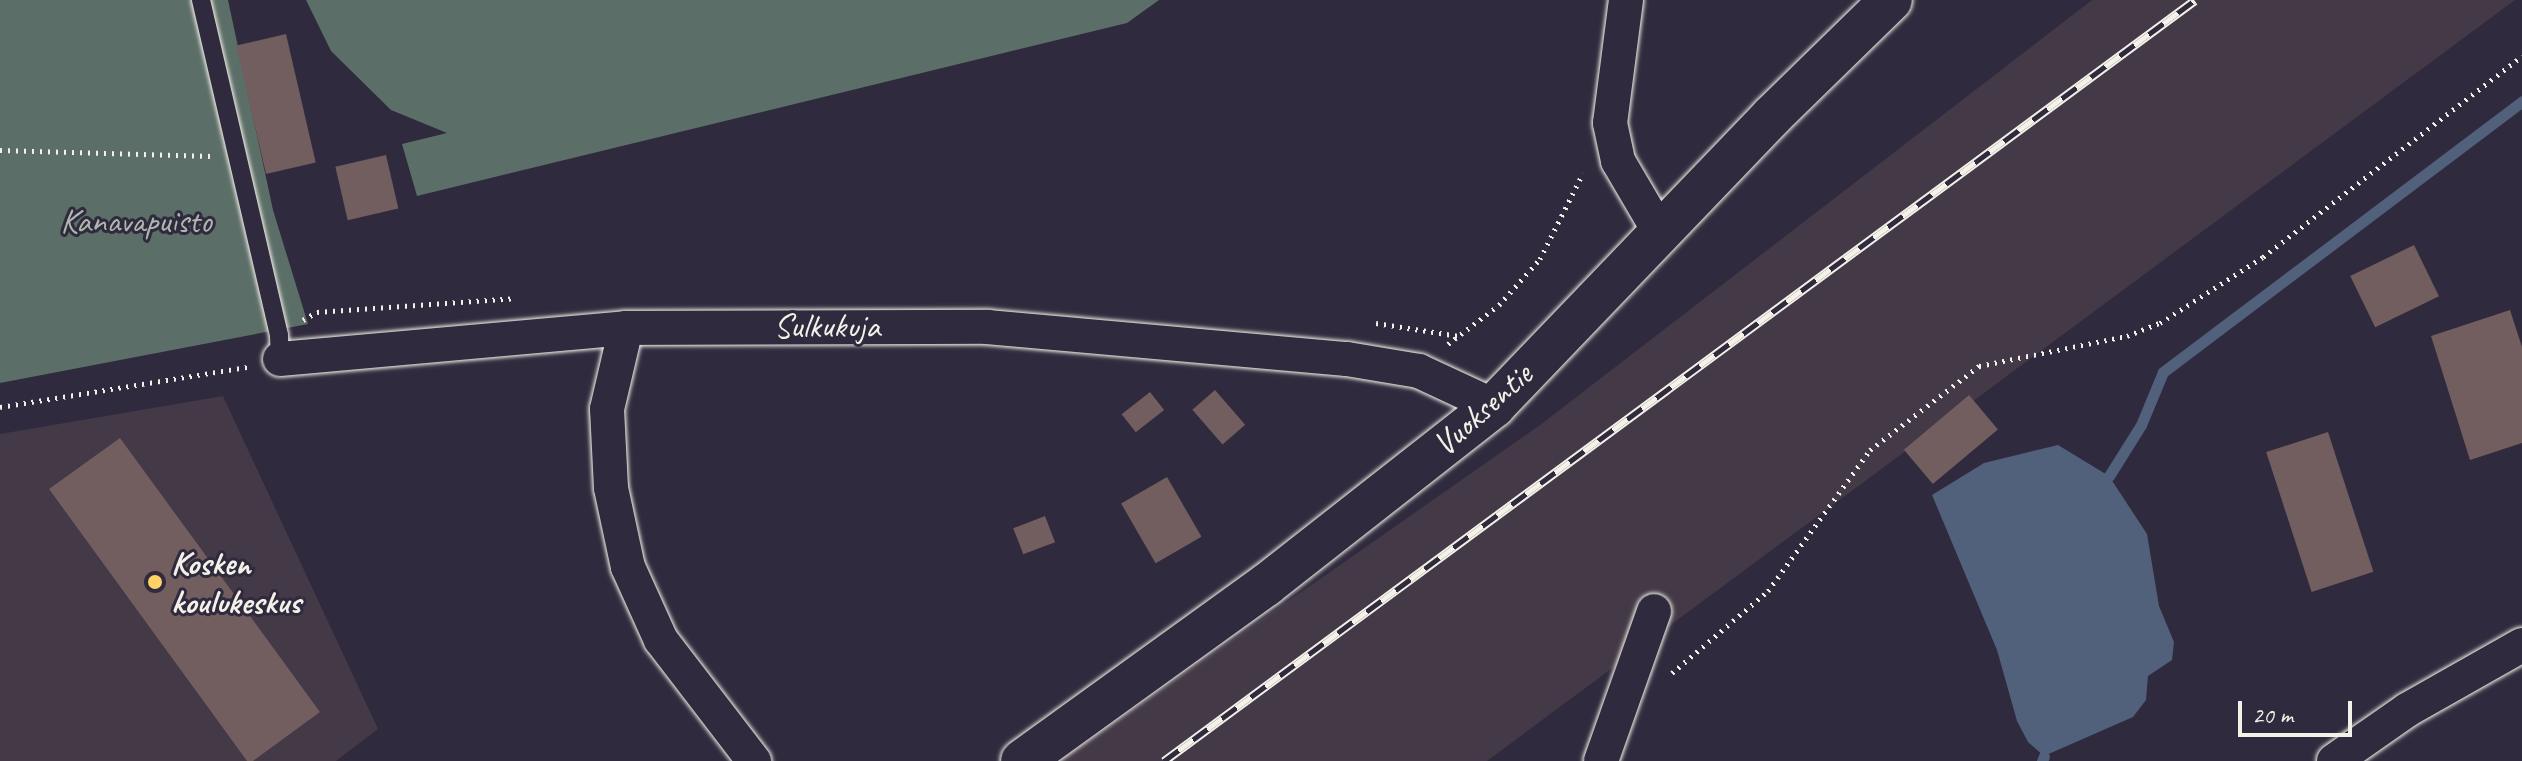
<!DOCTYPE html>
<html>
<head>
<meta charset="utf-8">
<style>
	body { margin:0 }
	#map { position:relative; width:2522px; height:761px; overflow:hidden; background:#2f2a3d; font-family:Caveat,sans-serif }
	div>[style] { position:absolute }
	.built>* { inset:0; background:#433947 }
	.green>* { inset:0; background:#5b6e67 }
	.water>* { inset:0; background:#51617b }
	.stream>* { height:11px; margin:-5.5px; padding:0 5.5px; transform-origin:5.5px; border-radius:5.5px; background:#51617b }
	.building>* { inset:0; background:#725d5f; transform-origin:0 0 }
	.path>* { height:5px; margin-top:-2.5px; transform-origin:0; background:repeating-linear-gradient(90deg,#f4f1e8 0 2px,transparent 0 8px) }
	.roads { filter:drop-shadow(0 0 2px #f4f1e8) drop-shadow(0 0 2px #f4f1e8) }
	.service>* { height:18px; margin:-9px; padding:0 9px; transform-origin:9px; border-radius:9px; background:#2f2a3d }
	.minor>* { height:34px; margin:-17px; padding:0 17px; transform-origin:17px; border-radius:17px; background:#2f2a3d }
	.tertiary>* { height:42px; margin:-21px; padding:0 21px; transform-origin:21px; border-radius:21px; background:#2f2a3d }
	.rail>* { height:9px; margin-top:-4.5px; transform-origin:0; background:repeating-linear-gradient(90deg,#2f2a3d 0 18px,#f4f1e8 0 36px); box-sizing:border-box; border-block:2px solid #f4f1e8 }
	.dots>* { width:22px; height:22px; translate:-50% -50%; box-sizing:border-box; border:4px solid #2f2a3d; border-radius:50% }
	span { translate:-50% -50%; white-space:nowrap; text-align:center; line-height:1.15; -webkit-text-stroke:6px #2f2a3d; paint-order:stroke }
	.park-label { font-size:34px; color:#afb6ae }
	.street-label { font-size:34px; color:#f4f1e8 }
	.poi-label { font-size:34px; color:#f4f1e8; font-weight:700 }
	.left { translate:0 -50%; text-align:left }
	.scale { position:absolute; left:2238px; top:701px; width:114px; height:36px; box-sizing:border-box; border:4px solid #f4f1e8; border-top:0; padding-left:10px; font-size:24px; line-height:28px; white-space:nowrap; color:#f4f1e8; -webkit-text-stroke:6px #2f2a3d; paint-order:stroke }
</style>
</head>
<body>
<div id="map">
	<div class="built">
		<div style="clip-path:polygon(2092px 0,2515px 0,1487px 761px,1060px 761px,1540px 425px)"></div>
		<div style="clip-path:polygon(223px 396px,378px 729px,336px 761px,0 761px,0 434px)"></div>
	</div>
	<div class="green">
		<div style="clip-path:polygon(0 0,228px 0,273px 210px,308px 324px,0 383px)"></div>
		<div style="clip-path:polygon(306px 0,1159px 0,1127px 23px,417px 196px,402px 144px,447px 133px,391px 110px,331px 51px)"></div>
	</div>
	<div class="water">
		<div style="clip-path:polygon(2058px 445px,2109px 476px,2147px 534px,2159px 606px,2174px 642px,2172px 660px,2148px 676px,2146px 700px,2133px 717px,2044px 756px,2028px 742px,2017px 721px,1997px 650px,1932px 495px,1984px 463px)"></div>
	</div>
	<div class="stream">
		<div style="left:2109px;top:476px;width:60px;rotate:-57.9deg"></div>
		<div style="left:2141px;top:425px;width:57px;rotate:-67.5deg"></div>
		<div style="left:2163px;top:372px;width:450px;rotate:-37deg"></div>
		<div style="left:2042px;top:761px;width:5px;rotate:-68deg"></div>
	</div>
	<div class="building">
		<div style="left:286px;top:34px;width:132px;height:51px;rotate:77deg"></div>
		<div style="left:386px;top:155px;width:55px;height:52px;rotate:77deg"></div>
		<div style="left:2414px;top:245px;width:57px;height:71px;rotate:64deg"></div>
		<div style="clip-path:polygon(2510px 310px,2522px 347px,2522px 443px,2470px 460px,2431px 336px)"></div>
		<div style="left:1215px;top:390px;width:46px;height:30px;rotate:49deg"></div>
		<div style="left:1150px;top:392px;width:23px;height:36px;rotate:52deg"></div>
		<div style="left:1969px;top:395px;width:45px;height:85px;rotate:50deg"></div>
		<div style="left:2328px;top:432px;width:147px;height:65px;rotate:72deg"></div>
		<div style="clip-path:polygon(120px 438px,320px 712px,253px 761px,247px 761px,49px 489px)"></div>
		<div style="left:1167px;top:477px;width:69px;height:53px;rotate:60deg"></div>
		<div style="left:1045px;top:516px;width:28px;height:34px;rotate:69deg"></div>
	</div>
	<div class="path">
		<div style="left:0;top:150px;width:212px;rotate:1.6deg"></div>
		<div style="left:303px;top:320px;width:16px;rotate:-30deg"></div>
		<div style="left:317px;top:312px;width:198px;rotate:-4deg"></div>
		<div style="left:1376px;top:323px;width:84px;rotate:8.9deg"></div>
		<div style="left:1448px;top:344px;width:64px;rotate:-37.4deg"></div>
		<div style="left:1499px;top:305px;width:62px;rotate:-48.3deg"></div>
		<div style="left:1540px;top:259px;width:96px;rotate:-63.4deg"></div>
		<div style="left:0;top:407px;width:251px;rotate:-9.2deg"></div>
		<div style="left:1672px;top:673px;width:126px;rotate:-40.5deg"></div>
		<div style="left:1768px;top:591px;width:174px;rotate:-54.1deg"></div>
		<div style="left:1870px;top:450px;width:138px;rotate:-37.6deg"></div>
		<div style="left:1979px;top:366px;width:151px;rotate:-11.5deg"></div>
		<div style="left:2127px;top:336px;width:35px;rotate:-22deg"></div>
		<div style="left:2160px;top:323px;width:122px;rotate:-32.7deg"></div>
		<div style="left:2263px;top:257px;width:328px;rotate:-37.8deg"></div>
	</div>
	<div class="roads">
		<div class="service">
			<div style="left:201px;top:0;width:344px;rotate:76.9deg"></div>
			<div style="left:279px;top:335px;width:24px;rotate:88deg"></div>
		</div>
		<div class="minor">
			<div style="left:1626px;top:0;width:124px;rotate:97.4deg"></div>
			<div style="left:1610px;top:123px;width:39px;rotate:78deg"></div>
			<div style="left:1618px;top:161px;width:81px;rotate:59.6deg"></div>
			<div style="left:626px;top:328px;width:83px;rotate:103.2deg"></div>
			<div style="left:607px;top:409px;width:79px;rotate:87.1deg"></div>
			<div style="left:611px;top:488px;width:81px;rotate:77.9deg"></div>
			<div style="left:628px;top:567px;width:80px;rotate:65.7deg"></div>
			<div style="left:661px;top:640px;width:153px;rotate:52.5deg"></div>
			<div style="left:280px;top:359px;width:347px;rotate:-5.1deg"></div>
			<div style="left:626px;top:328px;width:361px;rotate:-0.2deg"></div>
			<div style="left:987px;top:327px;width:361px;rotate:5.1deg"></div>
			<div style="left:1347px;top:359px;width:73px;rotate:9.5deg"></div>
			<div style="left:1419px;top:371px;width:83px;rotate:25deg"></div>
			<div style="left:1601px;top:761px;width:159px;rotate:-70.5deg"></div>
			<div style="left:2334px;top:761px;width:89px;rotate:-34.9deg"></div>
			<div style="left:2407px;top:710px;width:132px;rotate:-29.5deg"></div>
		</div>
		<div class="tertiary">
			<div style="left:1022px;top:761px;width:301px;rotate:-35.8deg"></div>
			<div style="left:1266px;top:585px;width:290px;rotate:-38.1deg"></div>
			<div style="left:1494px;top:406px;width:402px;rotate:-46.2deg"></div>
			<div style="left:1772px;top:116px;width:166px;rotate:-44.3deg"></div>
		</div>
	</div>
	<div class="rail">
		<div style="left:1164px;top:761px;width:1281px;rotate:-36.43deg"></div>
	</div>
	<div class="dots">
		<div style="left:155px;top:582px;background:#ffd166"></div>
	</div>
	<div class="park-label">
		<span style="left:136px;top:221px">Kanavapuisto</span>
	</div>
	<div class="street-label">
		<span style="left:827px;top:326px">Sulkukuja</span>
		<span style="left:1482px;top:409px;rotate:-42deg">Vuoksentie</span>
	</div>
	<div class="poi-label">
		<span class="left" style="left:171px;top:582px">Kosken<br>koulukeskus</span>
	</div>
	<div class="scale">20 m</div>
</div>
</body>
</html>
